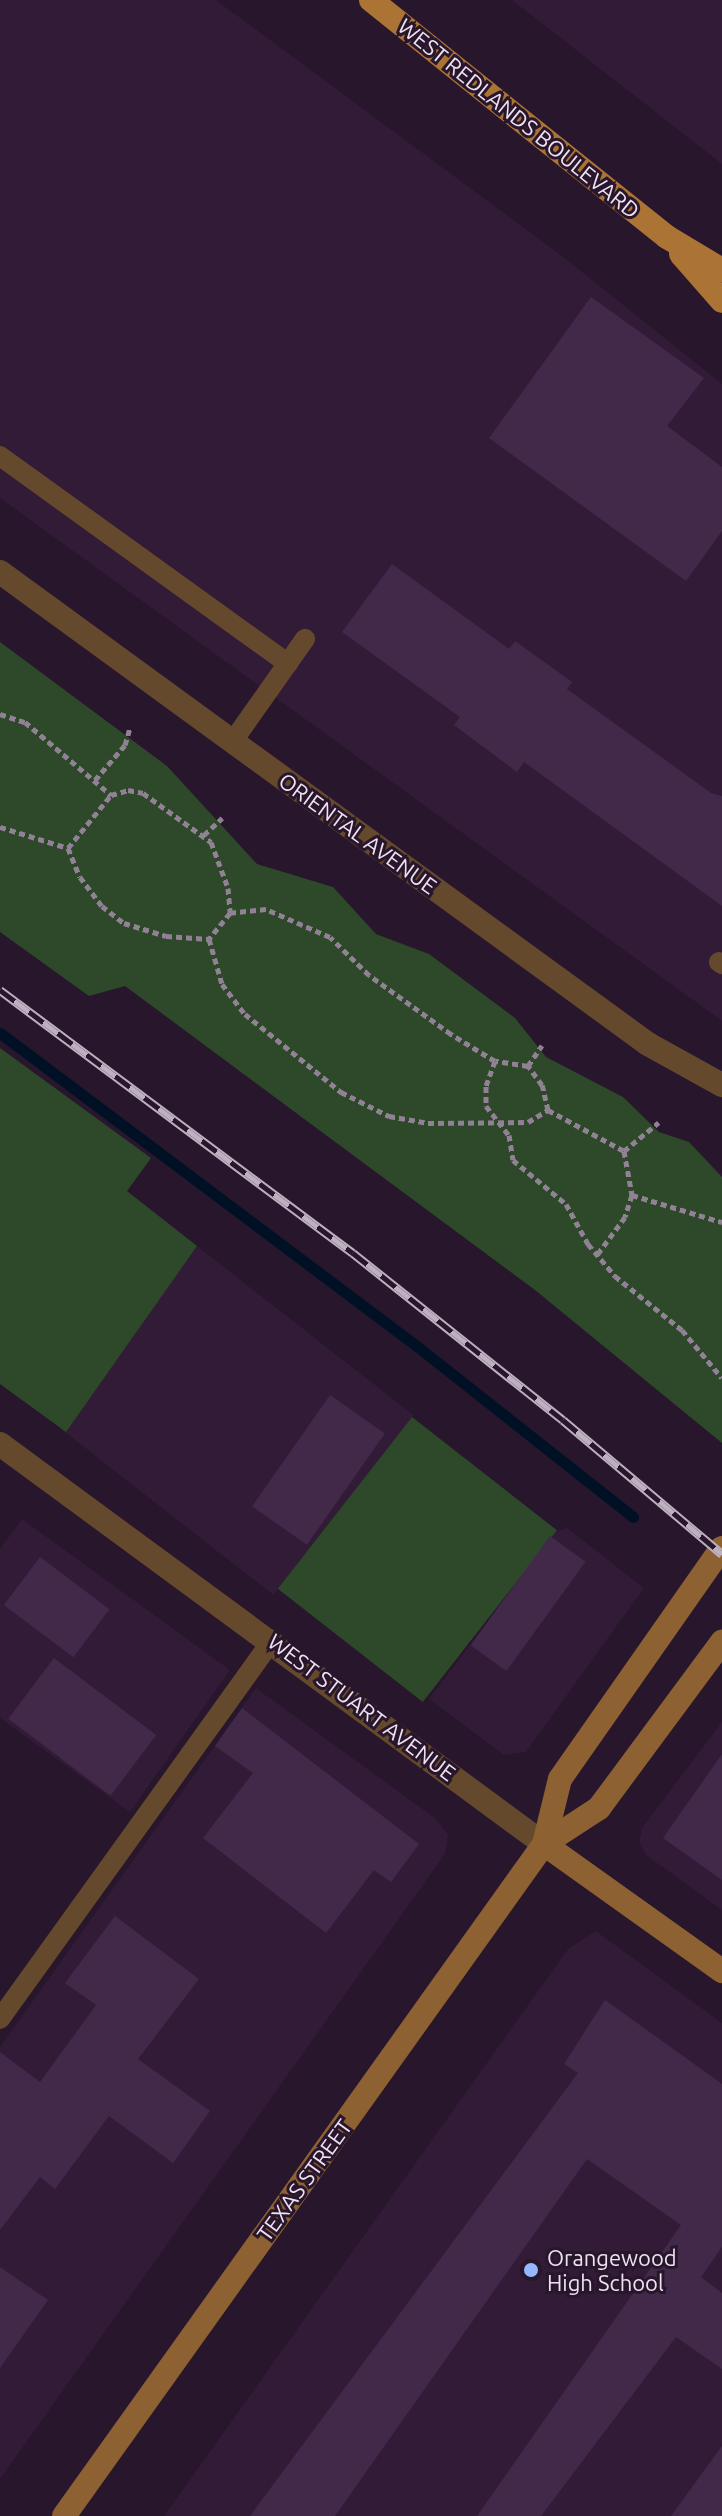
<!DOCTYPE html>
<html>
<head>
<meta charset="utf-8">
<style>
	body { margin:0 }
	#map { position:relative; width:722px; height:2516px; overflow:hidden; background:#28162c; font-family:Ubuntu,sans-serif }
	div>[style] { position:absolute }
	.built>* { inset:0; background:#311b37; transform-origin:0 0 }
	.green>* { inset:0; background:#2e482a; transform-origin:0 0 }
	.stream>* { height:11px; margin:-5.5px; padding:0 5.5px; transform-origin:5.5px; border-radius:5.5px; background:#001125 }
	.building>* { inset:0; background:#432949; transform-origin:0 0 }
	.path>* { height:5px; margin-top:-2.5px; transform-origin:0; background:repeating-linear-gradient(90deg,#908294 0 6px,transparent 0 10px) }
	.lane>* { height:20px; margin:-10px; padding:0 10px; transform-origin:10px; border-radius:10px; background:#65492d }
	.street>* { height:24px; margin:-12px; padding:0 12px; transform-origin:12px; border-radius:12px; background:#65492d }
	.secondary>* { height:24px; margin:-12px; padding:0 12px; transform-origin:12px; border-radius:12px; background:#8d6132 }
	.primary>* { height:24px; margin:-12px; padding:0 12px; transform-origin:12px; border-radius:12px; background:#ab7334 }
	.rail>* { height:9px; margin-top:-4.5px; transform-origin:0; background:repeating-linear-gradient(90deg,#28162c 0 18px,#bdb0c0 0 36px); box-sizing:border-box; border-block:2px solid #bdb0c0 }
	.dots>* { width:22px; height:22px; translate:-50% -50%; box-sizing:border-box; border:4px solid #28162c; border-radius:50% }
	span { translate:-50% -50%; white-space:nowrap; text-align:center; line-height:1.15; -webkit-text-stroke:6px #28162c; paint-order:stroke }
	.street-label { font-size:22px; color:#eee2f1 }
	.poi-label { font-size:22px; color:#eee2f1 }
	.left { translate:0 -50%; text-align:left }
</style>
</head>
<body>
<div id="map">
	<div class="built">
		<div style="clip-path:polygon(0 0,216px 0,562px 256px,722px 384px,722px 1021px,0 498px)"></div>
		<div style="clip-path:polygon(512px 0,722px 0,722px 164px)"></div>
		<div style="left:197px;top:1246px;width:275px;height:228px;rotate:38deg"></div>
		<div style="clip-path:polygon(22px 1519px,230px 1670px,130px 1812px,0 1718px,0 1549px)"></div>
		<div style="clip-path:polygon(567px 1528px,644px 1588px,526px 1752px,504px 1755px,429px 1699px,556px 1531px)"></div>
		<div style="clip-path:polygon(256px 1688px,435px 1818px,448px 1835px,445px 1854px,0 2479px,0 2047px)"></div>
		<div style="clip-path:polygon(722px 1722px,722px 1910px,646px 1855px,639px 1842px,642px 1828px)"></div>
		<div style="clip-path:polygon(596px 1931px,722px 2023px,722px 2516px,164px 2516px,568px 1949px)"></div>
	</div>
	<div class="green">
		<div style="clip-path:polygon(0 642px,167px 766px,257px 864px,333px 887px,376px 934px,429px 954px,515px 1018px,546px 1057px,623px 1097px,659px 1132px,689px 1142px,722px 1177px,722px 1443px,535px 1290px,125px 986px,89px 996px,0 932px)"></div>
		<div style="clip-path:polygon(0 1048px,151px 1158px,127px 1191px,197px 1246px,66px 1432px,0 1384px)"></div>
		<div style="left:412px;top:1417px;width:184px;height:218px;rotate:38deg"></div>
	</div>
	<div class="stream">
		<div style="left:0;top:1033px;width:523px;rotate:36.91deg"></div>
		<div style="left:418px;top:1347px;width:274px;rotate:38.3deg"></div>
	</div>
	<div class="building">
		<div style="clip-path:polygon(591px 297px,704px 378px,667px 426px,722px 467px,722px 531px,686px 581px,489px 438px)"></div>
		<div style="clip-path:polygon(392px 564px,509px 649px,515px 641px,572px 682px,567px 689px,711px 793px,722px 796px,722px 906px,524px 762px,517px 772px,454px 725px,460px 717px,342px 632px)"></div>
		<div style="left:330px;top:1395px;width:67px;height:136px;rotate:35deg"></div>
		<div style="left:550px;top:1536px;width:44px;height:135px;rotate:36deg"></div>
		<div style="left:40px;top:1557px;width:87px;height:60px;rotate:37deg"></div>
		<div style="left:54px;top:1658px;width:128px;height:76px;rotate:37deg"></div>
		<div style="clip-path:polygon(242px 1708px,419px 1844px,391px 1882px,374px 1870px,326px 1933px,203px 1838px,253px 1773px,215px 1746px)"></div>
		<div style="clip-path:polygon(722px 1754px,722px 1880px,663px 1838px)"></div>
		<div style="clip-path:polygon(115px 1916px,199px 1979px,138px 2059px,210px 2111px,173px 2163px,109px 2116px,55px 2189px,40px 2177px,0 2230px,0 2052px,40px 2082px,96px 2005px,65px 1983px)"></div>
		<div style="clip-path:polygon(605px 2000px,722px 2084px,722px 2247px,701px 2277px,722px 2293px,722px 2369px,676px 2337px,541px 2516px,477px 2516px,681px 2225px,587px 2159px,335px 2516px,250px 2516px,578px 2073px,564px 2064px)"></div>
		<div style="clip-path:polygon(0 2267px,48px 2300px,0 2368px)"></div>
		<div style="clip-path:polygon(722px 2446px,722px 2516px,671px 2516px)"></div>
	</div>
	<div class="path">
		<div style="left:0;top:714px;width:26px;rotate:18deg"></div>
		<div style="left:25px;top:722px;width:113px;rotate:40.3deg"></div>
		<div style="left:95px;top:780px;width:46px;rotate:-49.4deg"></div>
		<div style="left:125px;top:745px;width:18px;rotate:-74deg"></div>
		<div style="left:0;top:827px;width:71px;rotate:17.2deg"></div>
		<div style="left:68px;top:848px;width:31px;rotate:68deg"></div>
		<div style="left:80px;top:877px;width:36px;rotate:53deg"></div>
		<div style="left:102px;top:906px;width:28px;rotate:38deg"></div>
		<div style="left:124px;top:923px;width:44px;rotate:17.2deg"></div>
		<div style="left:166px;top:936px;width:43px;rotate:4deg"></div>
		<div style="left:204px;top:835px;width:25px;rotate:-43deg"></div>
		<div style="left:68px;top:848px;width:68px;rotate:-50.9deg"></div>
		<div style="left:111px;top:795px;width:18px;rotate:-16deg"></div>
		<div style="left:128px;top:790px;width:15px;rotate:11deg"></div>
		<div style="left:143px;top:793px;width:84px;rotate:35.8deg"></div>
		<div style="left:211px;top:842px;width:49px;rotate:69.7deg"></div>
		<div style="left:228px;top:888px;width:25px;rotate:85deg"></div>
		<div style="left:495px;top:1061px;width:27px;rotate:110deg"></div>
		<div style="left:486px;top:1086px;width:20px;rotate:90deg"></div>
		<div style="left:486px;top:1106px;width:37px;rotate:52deg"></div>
		<div style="left:509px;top:1135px;width:25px;rotate:81deg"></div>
		<div style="left:513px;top:1160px;width:69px;rotate:39.7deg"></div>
		<div style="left:566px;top:1204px;width:46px;rotate:61.2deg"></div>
		<div style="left:588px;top:1244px;width:42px;rotate:49.8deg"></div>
		<div style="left:615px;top:1276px;width:86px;rotate:38.9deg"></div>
		<div style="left:682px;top:1330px;width:62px;rotate:50.2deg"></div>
		<div style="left:528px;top:1066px;width:25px;rotate:-56deg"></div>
		<div style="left:548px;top:1110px;width:26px;rotate:-103deg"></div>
		<div style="left:542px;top:1085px;width:24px;rotate:-126deg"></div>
		<div style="left:528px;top:1066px;width:33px;rotate:-171deg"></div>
		<div style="left:495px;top:1061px;width:52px;rotate:-148.5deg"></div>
		<div style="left:451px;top:1034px;width:101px;rotate:-144.3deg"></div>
		<div style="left:369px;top:975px;width:54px;rotate:-135.7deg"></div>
		<div style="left:330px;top:937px;width:70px;rotate:-156.4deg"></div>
		<div style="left:266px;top:909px;width:36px;rotate:174deg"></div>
		<div style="left:230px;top:913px;width:33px;rotate:129deg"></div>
		<div style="left:209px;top:939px;width:47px;rotate:73.9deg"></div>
		<div style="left:222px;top:984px;width:38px;rotate:53deg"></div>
		<div style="left:245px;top:1014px;width:124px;rotate:39.1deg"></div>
		<div style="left:341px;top:1092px;width:54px;rotate:26.6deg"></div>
		<div style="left:389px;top:1116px;width:40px;rotate:10deg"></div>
		<div style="left:428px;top:1123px;width:100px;rotate:-0.6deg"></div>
		<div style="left:528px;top:1122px;width:23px;rotate:-31deg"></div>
		<div style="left:548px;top:1110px;width:86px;rotate:28.3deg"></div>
		<div style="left:624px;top:1151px;width:45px;rotate:79.7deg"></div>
		<div style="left:632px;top:1195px;width:23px;rotate:108deg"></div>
		<div style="left:625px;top:1217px;width:47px;rotate:126.4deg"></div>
		<div style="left:624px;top:1151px;width:45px;rotate:-39.6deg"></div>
		<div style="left:632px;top:1195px;width:94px;rotate:16.7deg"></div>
	</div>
	<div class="lane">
		<div style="left:0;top:456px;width:355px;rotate:35.8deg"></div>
		<div style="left:233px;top:741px;width:125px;rotate:-54.8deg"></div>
		<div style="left:719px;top:962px;width:4px;rotate:34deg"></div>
		<div style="left:0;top:2019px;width:467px;rotate:-54.3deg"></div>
	</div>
	<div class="street">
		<div style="left:0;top:572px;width:802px;rotate:36.07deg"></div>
		<div style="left:648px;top:1044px;width:85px;rotate:29deg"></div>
		<div style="left:0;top:1444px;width:675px;rotate:36.33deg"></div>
	</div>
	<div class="secondary">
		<div style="left:544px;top:1844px;width:67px;rotate:-76.2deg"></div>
		<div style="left:560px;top:1779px;width:282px;rotate:-55deg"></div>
		<div style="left:544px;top:1844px;width:219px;rotate:35.5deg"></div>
		<div style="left:64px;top:2516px;width:826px;rotate:-54.46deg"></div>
		<div style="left:544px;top:1844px;width:66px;rotate:-33.2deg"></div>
		<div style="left:599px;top:1808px;width:207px;rotate:-53.5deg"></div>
	</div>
	<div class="primary">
		<div style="left:371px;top:0;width:379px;rotate:38.7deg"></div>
		<div style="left:667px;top:237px;width:64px;rotate:31deg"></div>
		<div style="left:681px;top:254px;width:62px;rotate:48.9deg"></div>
	</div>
	<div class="rail">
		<div style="left:0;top:990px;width:440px;rotate:36.7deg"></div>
		<div style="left:353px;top:1253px;width:268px;rotate:38.5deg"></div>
		<div style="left:563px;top:1420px;width:208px;rotate:40.1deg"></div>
	</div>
	<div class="dots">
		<div style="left:531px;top:2270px;background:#94b7fd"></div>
	</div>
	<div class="street-label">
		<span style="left:519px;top:118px;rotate:39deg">WEST REDLANDS BOULEVARD</span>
		<span style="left:358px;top:833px;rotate:36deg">ORIENTAL AVENUE</span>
		<span style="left:362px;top:1707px;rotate:37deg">WEST STUART AVENUE</span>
		<span style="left:304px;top:2180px;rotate:-54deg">TEXAS STREET</span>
	</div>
	<div class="poi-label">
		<span class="left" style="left:547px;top:2270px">Orangewood<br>High School</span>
	</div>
</div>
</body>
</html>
